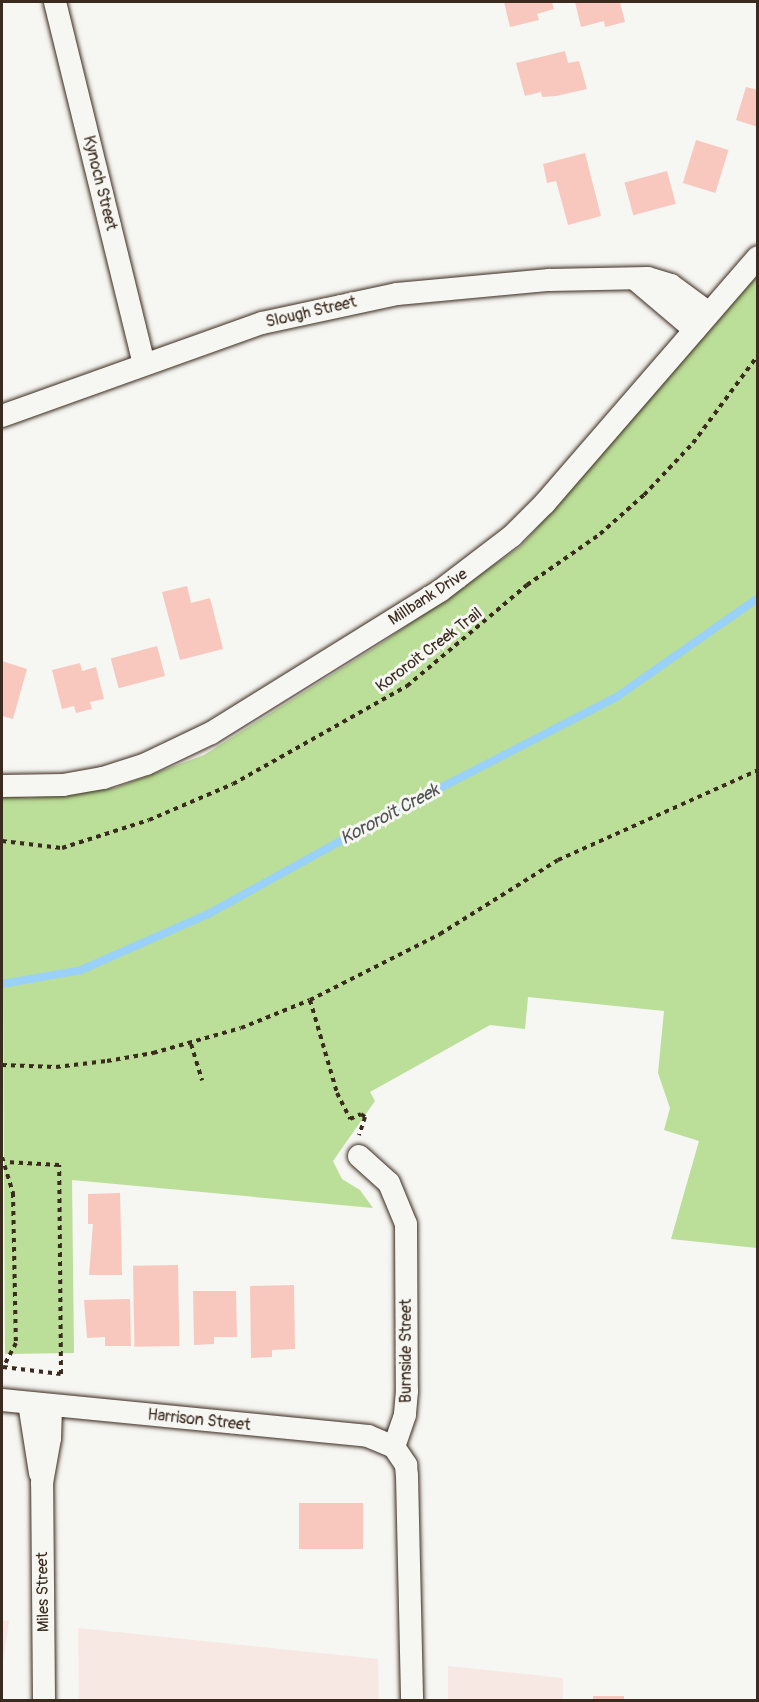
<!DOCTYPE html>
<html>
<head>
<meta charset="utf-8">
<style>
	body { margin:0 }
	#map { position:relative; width:759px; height:1702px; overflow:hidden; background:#f6f6f2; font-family:Pangolin,sans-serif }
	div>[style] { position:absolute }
	.built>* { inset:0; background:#f7e8e3; transform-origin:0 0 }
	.green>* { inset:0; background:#bbde98 }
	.stream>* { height:8px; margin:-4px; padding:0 4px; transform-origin:4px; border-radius:4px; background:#99d1f8 }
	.building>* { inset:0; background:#f8c8bf; transform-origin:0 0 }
	.path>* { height:4px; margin-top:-2px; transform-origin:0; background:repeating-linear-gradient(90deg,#3b2a1e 0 4.5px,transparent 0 9px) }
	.roads { filter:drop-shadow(0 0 2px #3b2a1e) drop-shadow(0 0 2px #3b2a1e) }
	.street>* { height:22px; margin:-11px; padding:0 11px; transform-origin:11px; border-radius:11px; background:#f6f6f2 }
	span { translate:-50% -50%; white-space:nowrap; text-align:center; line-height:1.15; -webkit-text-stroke:6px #f6f6f2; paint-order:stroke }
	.street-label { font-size:16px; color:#3b2a1e }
	.water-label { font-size:18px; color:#525454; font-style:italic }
	.frame { position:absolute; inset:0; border:3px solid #3b2a1e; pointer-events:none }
</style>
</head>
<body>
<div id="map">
	<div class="built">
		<div style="left:2px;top:1620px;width:7px;height:80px;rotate:8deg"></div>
		<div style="clip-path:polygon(78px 1628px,378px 1659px,379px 1700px,79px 1700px)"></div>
		<div style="clip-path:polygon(448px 1666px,563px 1678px,563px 1700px,448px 1700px)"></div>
	</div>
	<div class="green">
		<div style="clip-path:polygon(757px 276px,757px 1248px,671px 1239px,699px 1141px,664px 1130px,670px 1108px,658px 1073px,664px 1011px,528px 997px,525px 1029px,490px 1025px,370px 1092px,375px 1101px,333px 1161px,342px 1179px,360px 1190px,373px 1208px,72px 1180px,74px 1353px,5px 1354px,2px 795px,29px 798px,115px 788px,204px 755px,379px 645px,521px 546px)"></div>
	</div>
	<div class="stream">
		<div style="left:2px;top:984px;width:80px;rotate:-10deg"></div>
		<div style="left:81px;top:970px;width:141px;rotate:-23.8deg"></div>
		<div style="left:210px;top:913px;width:199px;rotate:-28.9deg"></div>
		<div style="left:384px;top:817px;width:263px;rotate:-27.3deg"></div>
		<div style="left:618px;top:696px;width:171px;rotate:-35deg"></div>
	</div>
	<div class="building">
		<div style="clip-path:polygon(504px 2px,552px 2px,554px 9px,537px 14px,539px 20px,510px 27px)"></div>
		<div style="clip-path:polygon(575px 2px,620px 2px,625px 22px,605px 27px,604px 21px,581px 27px)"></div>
		<div style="clip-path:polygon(565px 51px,568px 63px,579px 61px,587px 89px,556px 96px,542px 97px,541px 92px,525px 96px,516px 63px)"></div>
		<div style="clip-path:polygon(746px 87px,758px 90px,758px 127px,736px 120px)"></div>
		<div style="left:696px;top:140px;width:34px;height:45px;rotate:17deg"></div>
		<div style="clip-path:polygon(585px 153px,601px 216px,568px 225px,556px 181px,547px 183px,543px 164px)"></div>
		<div style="left:667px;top:171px;width:34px;height:44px;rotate:75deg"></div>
		<div style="clip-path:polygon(187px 586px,191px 603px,210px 598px,223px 649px,180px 660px,162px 592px)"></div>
		<div style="left:157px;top:646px;width:31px;height:48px;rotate:75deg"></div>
		<div style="clip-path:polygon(2px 661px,27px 669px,13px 719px,2px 716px)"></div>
		<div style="clip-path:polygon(80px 663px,82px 671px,96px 667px,104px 699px,90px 702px,92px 709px,76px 713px,74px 706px,62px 709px,52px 670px)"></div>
		<div style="clip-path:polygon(120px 1193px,122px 1275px,89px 1275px,93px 1224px,88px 1224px,88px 1194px)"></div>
		<div style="left:178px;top:1265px;width:81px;height:45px;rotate:89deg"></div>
		<div style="clip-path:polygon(294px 1285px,295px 1349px,272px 1350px,272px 1357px,251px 1358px,250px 1286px)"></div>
		<div style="clip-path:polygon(193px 1291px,236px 1291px,237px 1337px,214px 1337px,214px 1344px,194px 1345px)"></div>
		<div style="clip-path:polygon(130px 1299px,131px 1346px,105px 1346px,105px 1337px,87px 1338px,84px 1300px)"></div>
		<div style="left:299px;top:1503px;width:64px;height:46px"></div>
		<div style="left:593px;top:1696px;width:31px;height:4px"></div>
	</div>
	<div class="path">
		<div style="left:2px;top:841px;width:60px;rotate:6.7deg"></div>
		<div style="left:62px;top:848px;width:91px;rotate:-17.8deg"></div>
		<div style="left:149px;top:820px;width:91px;rotate:-23.2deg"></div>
		<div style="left:233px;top:784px;width:200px;rotate:-29.4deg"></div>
		<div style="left:407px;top:686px;width:157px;rotate:-40.1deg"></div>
		<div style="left:527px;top:585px;width:89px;rotate:-34.9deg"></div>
		<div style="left:600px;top:534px;width:59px;rotate:-41.6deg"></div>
		<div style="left:644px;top:495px;width:71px;rotate:-46.7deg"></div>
		<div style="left:693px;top:443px;width:109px;rotate:-53.5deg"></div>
		<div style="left:310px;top:1000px;width:97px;rotate:73.8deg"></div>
		<div style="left:337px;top:1093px;width:29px;rotate:63deg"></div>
		<div style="left:350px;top:1119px;width:12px;rotate:-24deg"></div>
		<div style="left:361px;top:1114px;width:5px;rotate:37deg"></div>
		<div style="left:365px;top:1117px;width:19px;rotate:108deg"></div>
		<div style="left:191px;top:1044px;width:38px;rotate:73deg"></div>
		<div style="left:2px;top:1065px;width:54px;rotate:2.1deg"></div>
		<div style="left:56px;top:1067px;width:51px;rotate:-6.7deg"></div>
		<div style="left:107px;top:1061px;width:47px;rotate:-9.9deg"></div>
		<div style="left:153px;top:1053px;width:91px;rotate:-15.9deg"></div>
		<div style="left:241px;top:1028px;width:74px;rotate:-22.1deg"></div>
		<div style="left:310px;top:1000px;width:146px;rotate:-26.9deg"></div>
		<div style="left:440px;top:934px;width:139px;rotate:-32.1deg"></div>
		<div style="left:558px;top:860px;width:219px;rotate:-24.2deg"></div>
		<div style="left:2px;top:1157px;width:38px;rotate:73deg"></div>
		<div style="left:13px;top:1193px;width:150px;rotate:88.9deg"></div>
		<div style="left:16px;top:1343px;width:27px;rotate:118deg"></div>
		<div style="left:3px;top:1367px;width:58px;rotate:6.9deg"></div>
		<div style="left:61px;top:1374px;width:209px;rotate:-90.5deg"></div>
		<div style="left:59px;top:1165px;width:53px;rotate:-176.8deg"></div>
	</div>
	<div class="roads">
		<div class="street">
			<div style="left:55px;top:2px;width:373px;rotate:76.2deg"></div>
			<div style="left:636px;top:280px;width:77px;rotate:40.3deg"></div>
			<div style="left:2px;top:416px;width:276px;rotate:-19.7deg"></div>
			<div style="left:262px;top:323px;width:138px;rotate:-12.1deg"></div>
			<div style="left:397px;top:294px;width:153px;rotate:-5.3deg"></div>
			<div style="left:549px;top:280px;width:99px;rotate:-1.2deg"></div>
			<div style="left:648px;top:278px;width:24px;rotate:17deg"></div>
			<div style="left:671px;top:285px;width:47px;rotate:36.4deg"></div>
			<div style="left:2px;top:786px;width:61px;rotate:-0.9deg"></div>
			<div style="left:63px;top:785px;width:41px;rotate:-9.9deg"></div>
			<div style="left:103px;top:778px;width:45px;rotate:-18deg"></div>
			<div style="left:146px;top:764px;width:72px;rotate:-25.5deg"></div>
			<div style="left:211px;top:733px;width:269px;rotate:-31.8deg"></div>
			<div style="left:440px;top:591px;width:91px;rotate:-37.4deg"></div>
			<div style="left:512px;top:536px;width:47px;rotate:-45deg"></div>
			<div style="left:545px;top:503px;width:325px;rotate:-49.1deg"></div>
			<div style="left:359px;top:1156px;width:40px;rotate:42deg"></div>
			<div style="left:389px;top:1183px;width:44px;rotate:67.5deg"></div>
			<div style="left:406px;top:1224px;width:167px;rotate:89.7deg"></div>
			<div style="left:407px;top:1391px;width:24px;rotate:95deg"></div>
			<div style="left:405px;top:1415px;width:34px;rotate:109deg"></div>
			<div style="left:394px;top:1447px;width:22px;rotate:56deg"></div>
			<div style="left:406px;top:1465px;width:11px;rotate:85deg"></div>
			<div style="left:407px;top:1476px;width:224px;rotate:88.7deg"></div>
			<div style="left:2px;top:1400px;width:368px;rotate:5.6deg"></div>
			<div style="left:368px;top:1436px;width:28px;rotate:23deg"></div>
			<div style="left:29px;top:1403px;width:71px;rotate:81.1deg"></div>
			<div style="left:44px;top:1700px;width:217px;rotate:-90.5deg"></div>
			<div style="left:42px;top:1483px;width:46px;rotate:-79.9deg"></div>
			<div style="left:50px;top:1438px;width:33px;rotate:-88deg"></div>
		</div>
	</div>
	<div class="street-label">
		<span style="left:100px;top:183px;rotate:76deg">Kynoch Street</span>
		<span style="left:311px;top:312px;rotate:-13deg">Slough Street</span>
		<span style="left:428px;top:597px;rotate:-33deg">Millbank Drive</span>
		<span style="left:429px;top:650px;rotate:-37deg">Kororoit Creek Trail</span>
		<span style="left:406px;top:1351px;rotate:-90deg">Burnside Street</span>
		<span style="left:199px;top:1420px;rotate:6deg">Harrison Street</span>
		<span style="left:43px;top:1592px;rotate:-91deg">Miles Street</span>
	</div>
	<div class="water-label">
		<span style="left:390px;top:815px;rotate:-28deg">Kororoit Creek</span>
	</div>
	<div class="frame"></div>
</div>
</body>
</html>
